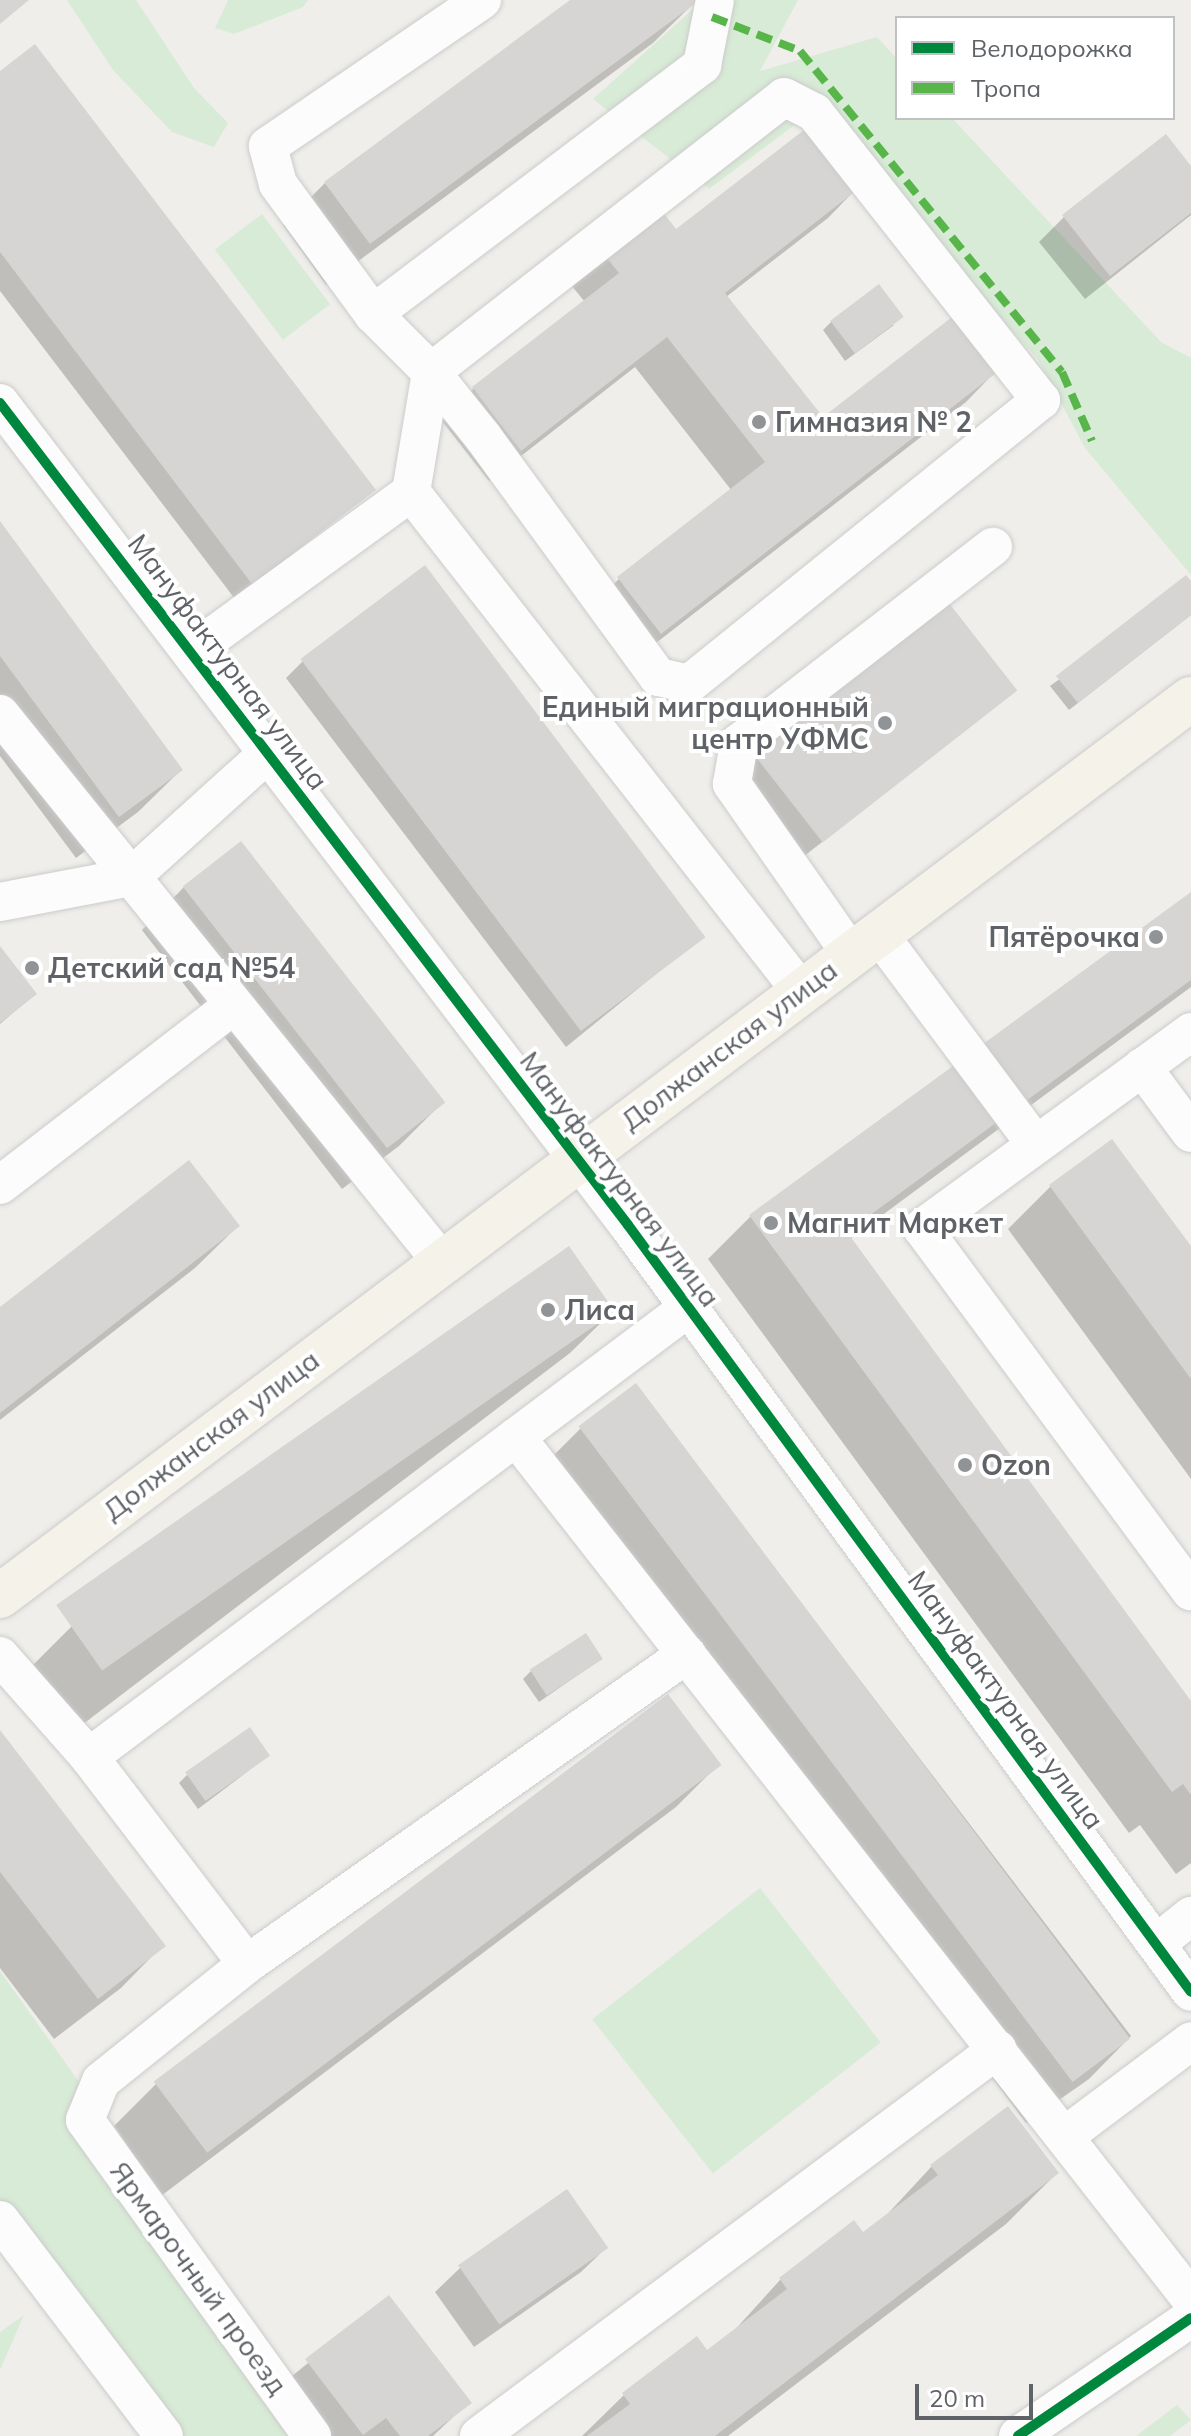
<!DOCTYPE html>
<html>
<head>
<meta charset="utf-8">
<style>
	body { margin:0 }
	#map { position:relative; width:1191px; height:2436px; overflow:hidden; background:#efeeea; font-family:Mulish,sans-serif }
	div>[style] { position:absolute }
	.green>* { inset:0; background:#d8ebd6; transform-origin:0 0 }
	.shadow>* { inset:0; background:#0003 }
	.building>* { inset:0; background:#d6d5d3; transform-origin:0 0 }
	.roads { filter:drop-shadow(0 0 2px #cbcccc) drop-shadow(0 0 2px #cbcccc) }
	.minor>* { height:38px; margin:-19px; padding:0 19px; transform-origin:19px; border-radius:19px; background:#fdfcfc }
	.major>* { height:44px; margin:-22px; padding:0 22px; transform-origin:22px; border-radius:22px; background:#f4f2e9 }
	.quiet>* { height:8px; margin-top:-4px; transform-origin:0; background:repeating-linear-gradient(90deg,#58b549 0 16px,transparent 0 24px) }
	.cycleway>* { height:10px; margin:-5px; padding:0 5px; transform-origin:5px; border-radius:5px; background:#00873e }
	.dots>* { width:22px; height:22px; translate:-50% -50%; box-sizing:border-box; border:4px solid #fff; border-radius:50% }
	span { translate:-50% -50%; white-space:nowrap; text-align:center; line-height:1.15; -webkit-text-stroke:8px #fff; paint-order:stroke }
	.poi-label { font-size:28px; color:#5f6368; font-weight:700 }
	.left { translate:0 -50%; text-align:left }
	.right { translate:-100% -50%; text-align:right }
	.street-label { font-size:28px; color:#5f6368 }
	.legend { position:absolute; left:895px; top:16px; width:280px; height:104px; box-sizing:border-box; background:#fff; border:2px solid #bfc1c3; margin:0; padding:10px 14px; list-style:none; font-size:24px; color:#5f6368 }
	.legend li { display:flex; align-items:center; gap:16px; height:40px }
	.legend b { width:40px; border:2px solid #bfc1c3 }
	.scale { position:absolute; left:915px; top:2384px; width:118px; height:36px; box-sizing:border-box; border:4px solid #5f6368; border-top:0; padding-left:10px; font-size:24px; line-height:28px; white-space:nowrap; color:#5f6368; -webkit-text-stroke:6px #fff; paint-order:stroke }
</style>
</head>
<body>
<div id="map">
	<div class="green">
		<div style="clip-path:polygon(67px 0,136px 0,194px 88px,228px 123px,214px 147px,172px 132px,113px 70px)"></div>
		<div style="clip-path:polygon(228px 0,308px 0,303px 7px,234px 34px,215px 28px)"></div>
		<div style="clip-path:polygon(703px 0,798px 0,760px 71px,877px 37px,897px 59px,897px 118px,952px 118px,1161px 342px,1191px 358px,1191px 575px,1085px 448px,1037px 358px,808px 115px,709px 189px,593px 99px)"></div>
		<div style="left:262px;top:214px;width:113px;height:59px;rotate:53deg"></div>
		<div style="left:760px;top:1888px;width:196px;height:213px;rotate:52deg"></div>
		<div style="clip-path:polygon(0 1971px,331px 2436px,140px 2436px,0 2246px)"></div>
		<div style="clip-path:polygon(24px 2315px,0 2370px,0 2332px)"></div>
		<div style="clip-path:polygon(1177px 2405px,1191px 2420px,1170px 2436px,1136px 2436px)"></div>
	</div>
	<div class="shadow">
		<div style="clip-path:polygon(573px 0,696px 1px,653px 43px,326px 285px,283px 225px,325px 183px)"></div>
		<div style="clip-path:polygon(0 73px,373px 490px,235px 599px,0 291px)"></div>
		<div style="clip-path:polygon(1191px 169px,1191px 215px,1085px 299px,1039px 242px,1064px 217px)"></div>
		<div style="clip-path:polygon(859px 186px,828px 218px,726px 297px,822px 420px,997px 370px,966px 402px,629px 664px,587px 610px,619px 579px,732px 491px,635px 367px,489px 481px,442px 421px,473px 389px,585px 302px,571px 285px,603px 253px)"></div>
		<div style="clip-path:polygon(831px 322px,894px 325px,845px 361px,823px 330px)"></div>
		<div style="clip-path:polygon(0 525px,181px 770px,138px 812px,76px 858px,0 756px)"></div>
		<div style="clip-path:polygon(1191px 584px,1191px 615px,1069px 710px,1050px 686px)"></div>
		<div style="clip-path:polygon(303px 661px,704px 935px,566px 1047px,286px 678px)"></div>
		<div style="clip-path:polygon(1015px 691px,803px 857px,737px 772px,754px 755px)"></div>
		<div style="clip-path:polygon(184px 887px,441px 1104px,399px 1146px,342px 1189px,142px 930px)"></div>
		<div style="clip-path:polygon(1191px 895px,1191px 987px,850px 1239px,1191px 1704px,1191px 1863px,1176px 1874px,1140px 1825px,1129px 1833px,708px 1259px,750px 1217px)"></div>
		<div style="clip-path:polygon(0 949px,35px 994px,0 1024px)"></div>
		<div style="clip-path:polygon(1112px 1142px,1191px 1250px,1191px 1479px,1008px 1229px,1050px 1187px)"></div>
		<div style="clip-path:polygon(238px 1226px,195px 1268px,0 1420px,0 1309px)"></div>
		<div style="clip-path:polygon(613px 1311px,570px 1353px,74px 1731px,30px 1668px,72px 1626px)"></div>
		<div style="clip-path:polygon(636px 1386px,1131px 2036px,1089px 2079px,1026px 2123px,538px 1471px,580px 1429px)"></div>
		<div style="clip-path:polygon(601px 1659px,539px 1702px,523px 1679px,531px 1671px)"></div>
		<div style="clip-path:polygon(0 1734px,163px 1945px,121px 1988px,54px 2039px,0 1968px)"></div>
		<div style="clip-path:polygon(268px 1756px,198px 1809px,179px 1783px,187px 1775px)"></div>
		<div style="clip-path:polygon(718px 1765px,676px 1807px,161px 2196px,114px 2126px,156px 2084px)"></div>
		<div style="clip-path:polygon(932px 2166px,1057px 2173px,1006px 2224px,728px 2436px,582px 2436px,624px 2395px,706px 2352px,731px 2334px,780px 2280px,854px 2223px,863px 2235px,882px 2220px)"></div>
		<div style="clip-path:polygon(606px 2248px,581px 2272px,474px 2347px,435px 2292px,460px 2268px)"></div>
		<div style="clip-path:polygon(389px 2297px,469px 2402px,433px 2436px,320px 2436px,281px 2385px)"></div>
	</div>
	<div class="building">
		<div style="clip-path:polygon(0 0,29px 0,0 24px)"></div>
		<div style="clip-path:polygon(570px 0,700px 0,370px 244px,324px 182px)"></div>
		<div style="clip-path:polygon(35px 44px,376px 490px,252px 584px,0 252px,0 71px)"></div>
		<div style="clip-path:polygon(813px 123px,862px 186px,725px 293px,823px 417px,956px 314px,1000px 370px,661px 634px,617px 577px,765px 462px,667px 337px,521px 451px,472px 387px,619px 273px,602px 252px,659px 207px,676px 229px)"></div>
		<div style="clip-path:polygon(1166px 134px,1191px 166px,1191px 213px,1110px 276px,1062px 215px)"></div>
		<div style="left:879px;top:284px;width:41px;height:61px;rotate:53deg"></div>
		<div style="clip-path:polygon(0 521px,183px 770px,119px 817px,0 656px)"></div>
		<div style="left:425px;top:565px;width:466px;height:156px;rotate:53deg"></div>
		<div style="clip-path:polygon(1186px 575px,1191px 581px,1191px 615px,1078px 703px,1056px 676px)"></div>
		<div style="left:949px;top:603px;width:111px;height:247px;rotate:52deg"></div>
		<div style="left:241px;top:841px;width:332px;height:74px;rotate:52deg"></div>
		<div style="clip-path:polygon(1191px 892px,1191px 980px,847px 1232px,1191px 1701px,1191px 1795px,1183px 1784px,1172px 1792px,749px 1215px)"></div>
		<div style="clip-path:polygon(0 946px,37px 994px,0 1023px)"></div>
		<div style="clip-path:polygon(1112px 1139px,1191px 1246px,1191px 1379px,1049px 1185px)"></div>
		<div style="clip-path:polygon(189px 1160px,240px 1226px,0 1413px,0 1307px)"></div>
		<div style="left:569px;top:1246px;width:80px;height:626px;rotate:55deg"></div>
		<div style="left:636px;top:1383px;width:821px;height:72px;rotate:53deg"></div>
		<div style="left:586px;top:1633px;width:31px;height:67px;rotate:57deg"></div>
		<div style="left:668px;top:1694px;width:89px;height:644px;rotate:53deg"></div>
		<div style="left:250px;top:1727px;width:35px;height:79px;rotate:55deg"></div>
		<div style="clip-path:polygon(0 1730px,166px 1946px,98px 1999px,0 1872px)"></div>
		<div style="clip-path:polygon(1008px 2106px,1059px 2173px,715px 2436px,587px 2436px,630px 2404px,622px 2393px,697px 2336px,707px 2350px,787px 2289px,779px 2278px,854px 2220px,863px 2232px,938px 2175px,930px 2165px)"></div>
		<div style="left:567px;top:2189px;width:72px;height:133px;rotate:55deg"></div>
		<div style="clip-path:polygon(389px 2295px,472px 2403px,428px 2436px,400px 2436px,386px 2418px,363px 2435px,305px 2359px)"></div>
	</div>
	<div class="roads">
		<div class="minor">
			<div style="left:373px;top:314px;width:161px;rotate:-126.2deg"></div>
			<div style="left:278px;top:184px;width:39px;rotate:-105deg"></div>
			<div style="left:268px;top:146px;width:259px;rotate:-34.3deg"></div>
			<div style="left:0;top:403px;width:1034px;rotate:52.62deg"></div>
			<div style="left:628px;top:1225px;width:951px;rotate:53.72deg"></div>
			<div style="left:411px;top:492px;width:122px;rotate:-80.5deg"></div>
			<div style="left:431px;top:372px;width:447px;rotate:-37.9deg"></div>
			<div style="left:784px;top:97px;width:34px;rotate:27deg"></div>
			<div style="left:814px;top:112px;width:367px;rotate:51.8deg"></div>
			<div style="left:1041px;top:400px;width:452px;rotate:141.1deg"></div>
			<div style="left:689px;top:684px;width:32px;rotate:-167deg"></div>
			<div style="left:658px;top:677px;width:297px;rotate:-126.1deg"></div>
			<div style="left:483px;top:437px;width:83px;rotate:-128.7deg"></div>
			<div style="left:431px;top:372px;width:82px;rotate:-135deg"></div>
			<div style="left:373px;top:314px;width:413px;rotate:-37.1deg"></div>
			<div style="left:702px;top:65px;width:66px;rotate:-78.7deg"></div>
			<div style="left:191px;top:652px;width:272px;rotate:-36deg"></div>
			<div style="left:411px;top:492px;width:633px;rotate:51.99deg"></div>
			<div style="left:0;top:714px;width:703px;rotate:51.12deg"></div>
			<div style="left:0;top:902px;width:133px;rotate:-10.8deg"></div>
			<div style="left:131px;top:877px;width:185px;rotate:-42.1deg"></div>
			<div style="left:878px;top:933px;width:264px;rotate:53.3deg"></div>
			<div style="left:851px;top:954px;width:208px;rotate:-125deg"></div>
			<div style="left:732px;top:784px;width:42px;rotate:-80.3deg"></div>
			<div style="left:739px;top:743px;width:321px;rotate:-37.7deg"></div>
			<div style="left:1191px;top:1032px;width:333px;rotate:143.9deg"></div>
			<div style="left:922px;top:1228px;width:452px;rotate:53.5deg"></div>
			<div style="left:1142px;top:1067px;width:82px;rotate:53.4deg"></div>
			<div style="left:0;top:1185px;width:295px;rotate:-37.6deg"></div>
			<div style="left:516px;top:1437px;width:1095px;rotate:51.94deg"></div>
			<div style="left:0;top:1656px;width:135px;rotate:48.6deg"></div>
			<div style="left:89px;top:1757px;width:260px;rotate:52.6deg"></div>
			<div style="left:89px;top:1757px;width:749px;rotate:-36.85deg"></div>
			<div style="left:1156px;top:1944px;width:45px;rotate:-38.7deg"></div>
			<div style="left:1066px;top:2135px;width:156px;rotate:-36.9deg"></div>
			<div style="left:0;top:2220px;width:271px;rotate:52.8deg"></div>
			<div style="left:312px;top:2436px;width:389px;rotate:-125.7deg"></div>
			<div style="left:85px;top:2120px;width:42px;rotate:-67.7deg"></div>
			<div style="left:101px;top:2081px;width:187px;rotate:-38.7deg"></div>
			<div style="left:247px;top:1964px;width:538px;rotate:-35.17deg"></div>
			<div style="left:479px;top:2436px;width:647px;rotate:-36.71deg"></div>
			<div style="left:1018px;top:2436px;width:209px;rotate:-34.3deg"></div>
		</div>
		<div class="major">
			<div style="left:0;top:1596px;width:1491px;rotate:-36.99deg"></div>
		</div>
	</div>
	<div class="quiet">
		<div style="left:712px;top:17px;width:94px;rotate:21.1deg"></div>
		<div style="left:800px;top:51px;width:414px;rotate:50.8deg"></div>
		<div style="left:1062px;top:372px;width:75px;rotate:66.5deg"></div>
	</div>
	<div class="cycleway">
		<div style="left:0;top:403px;width:1034px;rotate:52.62deg"></div>
		<div style="left:628px;top:1225px;width:951px;rotate:53.72deg"></div>
		<div style="left:1018px;top:2436px;width:209px;rotate:-34.3deg"></div>
	</div>
	<div class="dots">
		<div style="left:759px;top:422px;background:#919496"></div>
		<div style="left:885px;top:723px;background:#919496"></div>
		<div style="left:1156px;top:937px;background:#919496"></div>
		<div style="left:32px;top:968px;background:#919496"></div>
		<div style="left:771px;top:1223px;background:#919496"></div>
		<div style="left:548px;top:1310px;background:#919496"></div>
		<div style="left:965px;top:1465px;background:#919496"></div>
	</div>
	<div class="poi-label">
		<span class="left" style="left:775px;top:422px">Гимназия № 2</span>
		<span class="right" style="left:869px;top:723px">Единый миграционный<br>центр УФМС</span>
		<span class="right" style="left:1140px;top:937px">Пятёрочка</span>
		<span class="left" style="left:48px;top:968px">Детский сад №54</span>
		<span class="left" style="left:787px;top:1223px">Магнит Маркет</span>
		<span class="left" style="left:564px;top:1310px">Лиса</span>
		<span class="left" style="left:981px;top:1465px">Ozon</span>
	</div>
	<div class="street-label">
		<span style="left:228px;top:662px;rotate:53deg">Мануфактурная улица</span>
		<span style="left:729px;top:1045px;rotate:-37deg">Должанская улица</span>
		<span style="left:620px;top:1179px;rotate:53deg">Мануфактурная улица</span>
		<span style="left:211px;top:1435px;rotate:-37deg">Должанская улица</span>
		<span style="left:1006px;top:1700px;rotate:54deg">Мануфактурная улица</span>
		<span style="left:199px;top:2278px;rotate:54deg">Ярмарочный проезд</span>
	</div>
	<ul class="legend">
	<li><b style="height:10px;background:#00873e"></b>Велодорожка</li>
	<li><b style="height:10px;background:#58b549"></b>Тропа</li>
	</ul>
	<div class="scale">20 m</div>
</div>
</body>
</html>
